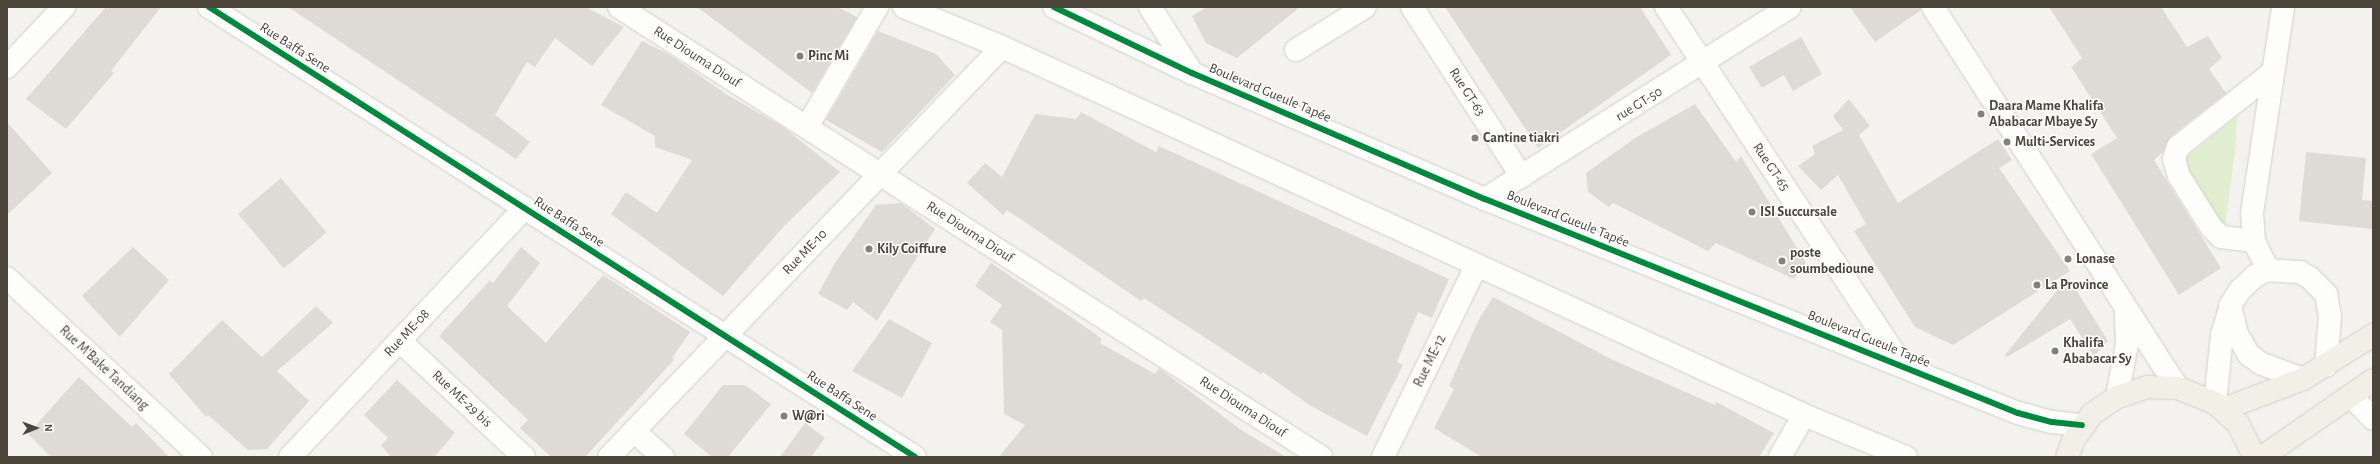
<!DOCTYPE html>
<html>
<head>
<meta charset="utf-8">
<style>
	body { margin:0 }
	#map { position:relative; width:2380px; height:464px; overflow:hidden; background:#f4f2ee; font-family:"Alegreya Sans",sans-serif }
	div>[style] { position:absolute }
	.green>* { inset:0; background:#e1eecf }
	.building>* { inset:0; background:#dedbd6; transform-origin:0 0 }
	.roads { filter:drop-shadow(0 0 1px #d2d0cb) drop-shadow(0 0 1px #d2d0cb) }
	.minor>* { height:22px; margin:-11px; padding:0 11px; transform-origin:11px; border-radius:11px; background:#fdfdfc }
	.major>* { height:22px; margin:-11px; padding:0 11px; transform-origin:11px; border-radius:11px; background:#f2efe6 }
	.cycleway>* { height:6px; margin:-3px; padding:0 3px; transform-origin:3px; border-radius:3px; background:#00873e }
	.dots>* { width:11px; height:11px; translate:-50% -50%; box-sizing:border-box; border:2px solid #fff; border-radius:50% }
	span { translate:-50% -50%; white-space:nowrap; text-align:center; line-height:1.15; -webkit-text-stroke:3px #fff; paint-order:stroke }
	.street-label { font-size:14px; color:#4b4439 }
	.poi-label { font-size:14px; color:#4b4439; font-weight:700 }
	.left { translate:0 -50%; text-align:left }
	.frame { position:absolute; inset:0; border:8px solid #4b4439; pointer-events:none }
	.north { position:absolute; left:16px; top:408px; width:40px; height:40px; -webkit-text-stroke:3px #fff; paint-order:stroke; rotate:89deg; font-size:11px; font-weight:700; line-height:16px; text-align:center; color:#4b4439 }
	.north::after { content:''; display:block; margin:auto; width:14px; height:18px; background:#4b4439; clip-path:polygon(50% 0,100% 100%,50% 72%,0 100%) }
</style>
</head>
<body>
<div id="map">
	<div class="green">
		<div style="clip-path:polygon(2237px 116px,2235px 152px,2224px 233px,2182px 161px)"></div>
	</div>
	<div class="building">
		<div style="clip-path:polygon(106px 7px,161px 7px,111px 71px,114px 73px,66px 129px,26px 99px)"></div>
		<div style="clip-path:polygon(288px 7px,586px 7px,624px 27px,592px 66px,555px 38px,535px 67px,527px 62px,495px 115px,530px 142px,516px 159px)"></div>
		<div style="clip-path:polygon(697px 7px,837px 7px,857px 17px,812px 93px)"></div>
		<div style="clip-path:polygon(1207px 7px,1300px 7px,1237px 58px,1206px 43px,1192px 16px)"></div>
		<div style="clip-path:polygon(1445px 7px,1640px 7px,1671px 55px,1538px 148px)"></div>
		<div style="clip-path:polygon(1850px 7px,1921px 7px,1921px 10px,1875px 42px)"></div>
		<div style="clip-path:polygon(2049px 7px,2161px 7px,2187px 47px,2208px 36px,2222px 58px,2209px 69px,2226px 93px,2170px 137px,2163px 152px,2154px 160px,2221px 268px,2179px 295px,2091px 154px,2117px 138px,2071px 67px,2082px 58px)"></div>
		<div style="clip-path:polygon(878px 31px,936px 54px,955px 75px,882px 152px,826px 120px)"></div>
		<div style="clip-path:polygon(1801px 37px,1822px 74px,1793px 91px,1784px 75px,1762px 88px,1749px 67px)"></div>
		<div style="clip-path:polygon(642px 41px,670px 55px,726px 94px,783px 127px,840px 172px,785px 225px,723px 296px,611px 214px,626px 192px,657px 213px,692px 160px,655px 147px,655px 136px,601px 105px)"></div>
		<div style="clip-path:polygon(1849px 99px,1870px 126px,1859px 135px,1898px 203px,1998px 139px,2012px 160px,1999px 168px,2070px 271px,1953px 345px,1915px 327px,1854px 231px,1866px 224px,1838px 175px,1821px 190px,1798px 166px,1815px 154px,1812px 146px,1843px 130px,1833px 116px)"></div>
		<div style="clip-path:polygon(1695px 104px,1736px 162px,1741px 156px,1806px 263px,1794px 279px,1716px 243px,1708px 251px,1613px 203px,1609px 207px,1588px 192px,1586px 173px,1635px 138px)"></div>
		<div style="clip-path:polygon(1081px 112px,1156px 152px,1159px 146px,1449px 279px,1432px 318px,1418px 312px,1397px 362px,1403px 365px,1367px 436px,1311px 406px,1263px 372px,1261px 374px,1144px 298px,1141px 301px,1007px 210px,1003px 215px,967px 183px,985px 163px,1002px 177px,1035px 114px,1076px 119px)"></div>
		<div style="clip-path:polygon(7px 122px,52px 173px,7px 215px)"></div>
		<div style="clip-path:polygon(2306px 152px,2366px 158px,2362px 200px,2373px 201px,2373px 229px,2299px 221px)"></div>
		<div style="left:281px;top:178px;width:71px;height:56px;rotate:50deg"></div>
		<div style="clip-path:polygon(901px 203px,935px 229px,877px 321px,853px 302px,847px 310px,818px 294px,835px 263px,876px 205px)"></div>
		<div style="clip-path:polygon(133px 247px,169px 280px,120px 337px,82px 296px)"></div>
		<div style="clip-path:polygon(521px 247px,540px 263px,507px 306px,546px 343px,603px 275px,690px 332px,672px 358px,674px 360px,585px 457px,551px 457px,520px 428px,528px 420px,439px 336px,490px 280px,493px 283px)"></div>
		<div style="clip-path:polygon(991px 263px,1090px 330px,1102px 339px,1100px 343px,1155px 374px,1159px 368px,1241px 430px,1286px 457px,999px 457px,1025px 425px,1004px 414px,1002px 330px,990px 322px,1002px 305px,975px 286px)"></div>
		<div style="clip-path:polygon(2068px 277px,2108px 341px,2094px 356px,2070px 319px,2007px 357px,2005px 355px)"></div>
		<div style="clip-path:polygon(1493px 297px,1611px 359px,1715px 405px,1716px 402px,1774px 433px,1759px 457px,1482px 457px,1434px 428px,1454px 389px,1449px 386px,1478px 321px)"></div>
		<div style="clip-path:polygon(316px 306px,333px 323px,277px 371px,309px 401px,267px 449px,248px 450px,208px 415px,206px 417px,169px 374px,222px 320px,262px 357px)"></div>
		<div style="clip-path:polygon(889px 319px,932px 343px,902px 398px,852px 371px)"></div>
		<div style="clip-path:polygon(79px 377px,132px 427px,136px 423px,169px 457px,51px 457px,28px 434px)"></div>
		<div style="clip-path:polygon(397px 380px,455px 433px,434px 457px,391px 457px,381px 445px,388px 438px,364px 415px)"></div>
		<div style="clip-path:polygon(723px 385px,745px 385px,771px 404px,728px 457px,712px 457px,684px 434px)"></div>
		<div style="clip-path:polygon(805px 423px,825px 438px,811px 457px,780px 457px)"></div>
	</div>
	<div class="roads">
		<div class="minor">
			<div style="left:209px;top:7px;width:837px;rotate:32.51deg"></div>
			<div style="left:619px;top:7px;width:834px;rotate:32.66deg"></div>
			<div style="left:904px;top:7px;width:106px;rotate:22.2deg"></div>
			<div style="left:1002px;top:47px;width:882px;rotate:24.65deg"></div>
			<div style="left:1804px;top:415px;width:110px;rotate:22.4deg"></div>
			<div style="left:1054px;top:7px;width:153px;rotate:25.6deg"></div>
			<div style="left:1192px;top:73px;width:319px;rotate:23.3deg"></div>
			<div style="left:1485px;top:199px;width:574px;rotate:21.88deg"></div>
			<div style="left:2018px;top:413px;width:35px;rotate:15deg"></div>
			<div style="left:2052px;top:422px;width:30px;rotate:6deg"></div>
			<div style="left:1150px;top:7px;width:78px;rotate:57.5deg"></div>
			<div style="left:1412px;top:7px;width:202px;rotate:57.1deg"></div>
			<div style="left:1666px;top:7px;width:430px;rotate:56.6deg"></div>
			<div style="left:1933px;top:7px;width:453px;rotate:57.3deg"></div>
			<div style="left:1296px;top:50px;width:81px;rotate:-31.9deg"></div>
			<div style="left:7px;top:67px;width:83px;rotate:-46.5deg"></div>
			<div style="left:807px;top:127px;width:139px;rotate:-59.7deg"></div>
			<div style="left:1485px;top:199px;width:360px;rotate:-32.2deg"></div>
			<div style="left:2254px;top:241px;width:33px;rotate:-173deg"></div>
			<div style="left:2221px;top:237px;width:14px;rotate:-135deg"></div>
			<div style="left:2211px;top:227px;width:60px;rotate:-122.1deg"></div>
			<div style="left:2179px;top:176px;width:18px;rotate:-106deg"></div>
			<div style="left:2174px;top:159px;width:13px;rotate:-72deg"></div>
			<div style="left:2178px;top:147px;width:121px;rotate:-38.3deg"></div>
			<div style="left:2268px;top:270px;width:32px;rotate:-116deg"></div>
			<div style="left:2254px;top:241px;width:28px;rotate:-94deg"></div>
			<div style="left:2252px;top:213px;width:208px;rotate:-81.4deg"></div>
			<div style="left:7px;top:278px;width:264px;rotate:42.7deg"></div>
			<div style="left:400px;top:341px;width:170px;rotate:43.1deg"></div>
			<div style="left:2303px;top:379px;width:44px;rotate:-159.9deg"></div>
			<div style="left:2262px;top:364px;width:16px;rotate:-145deg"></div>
			<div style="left:2249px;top:355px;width:24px;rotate:-120deg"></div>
			<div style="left:2237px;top:334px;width:29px;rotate:-104deg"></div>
			<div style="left:2230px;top:306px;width:19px;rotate:-58deg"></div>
			<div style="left:2240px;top:290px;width:21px;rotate:-43deg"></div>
			<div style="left:2255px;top:276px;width:14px;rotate:-25deg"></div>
			<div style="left:2268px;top:270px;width:32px;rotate:4deg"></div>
			<div style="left:2300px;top:272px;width:12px;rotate:31deg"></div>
			<div style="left:2310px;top:278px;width:23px;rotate:45deg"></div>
			<div style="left:2326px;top:294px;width:22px;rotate:80deg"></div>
			<div style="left:2330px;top:316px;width:50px;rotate:94.6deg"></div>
			<div style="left:2117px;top:397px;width:54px;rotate:-79.3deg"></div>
			<div style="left:2127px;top:344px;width:34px;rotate:-92deg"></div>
			<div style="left:2352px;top:397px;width:30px;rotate:46deg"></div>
			<div style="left:2215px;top:403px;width:68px;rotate:-84.1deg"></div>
			<div style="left:2222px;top:335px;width:27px;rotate:-73deg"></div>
			<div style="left:634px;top:431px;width:39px;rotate:42deg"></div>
			<div style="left:290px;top:457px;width:342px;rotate:-46.7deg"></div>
			<div style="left:609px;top:457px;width:568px;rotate:-46.21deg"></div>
			<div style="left:1383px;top:457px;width:212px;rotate:-64deg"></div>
			<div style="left:1780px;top:457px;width:48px;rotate:-60.3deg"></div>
		</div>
		<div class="major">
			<div style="left:2224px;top:409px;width:85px;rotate:-20.8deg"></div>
			<div style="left:2303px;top:379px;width:83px;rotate:-32.2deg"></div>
			<div style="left:2067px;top:457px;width:17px;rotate:-69deg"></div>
			<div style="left:2073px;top:441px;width:33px;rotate:-55deg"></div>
			<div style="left:2092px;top:414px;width:30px;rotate:-34deg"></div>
			<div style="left:2117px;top:397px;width:32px;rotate:-18deg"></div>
			<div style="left:2147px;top:387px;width:31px;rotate:2deg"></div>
			<div style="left:2178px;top:388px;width:40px;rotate:22deg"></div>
			<div style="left:2215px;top:403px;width:31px;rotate:42deg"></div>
			<div style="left:2238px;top:424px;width:37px;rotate:63deg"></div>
			<div style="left:2262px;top:457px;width:135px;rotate:-34.7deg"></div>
		</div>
	</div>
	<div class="cycleway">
		<div style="left:209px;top:7px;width:837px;rotate:32.51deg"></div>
		<div style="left:1054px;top:7px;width:153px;rotate:25.6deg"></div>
		<div style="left:1192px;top:73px;width:319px;rotate:23.3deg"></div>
		<div style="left:1485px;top:199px;width:574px;rotate:21.88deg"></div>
		<div style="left:2018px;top:413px;width:35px;rotate:15deg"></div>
		<div style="left:2052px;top:422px;width:30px;rotate:6deg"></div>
	</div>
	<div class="dots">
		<div style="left:800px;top:56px;background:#868178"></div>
		<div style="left:1981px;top:114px;background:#868178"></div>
		<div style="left:1475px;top:138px;background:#868178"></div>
		<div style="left:2007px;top:142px;background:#868178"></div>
		<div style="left:1752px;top:212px;background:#868178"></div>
		<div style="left:869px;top:249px;background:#868178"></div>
		<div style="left:2068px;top:259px;background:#868178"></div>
		<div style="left:1782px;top:261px;background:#868178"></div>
		<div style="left:2037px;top:285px;background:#868178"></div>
		<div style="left:2055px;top:351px;background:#868178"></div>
		<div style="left:784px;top:416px;background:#868178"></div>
	</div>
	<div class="street-label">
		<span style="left:295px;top:48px;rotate:33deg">Rue Baffa Sene</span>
		<span style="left:697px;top:57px;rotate:33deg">Rue Diouma Diouf</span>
		<span style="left:1467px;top:92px;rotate:57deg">Rue GT-63</span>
		<span style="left:1270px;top:93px;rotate:23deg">Boulevard Gueule Tapée</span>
		<span style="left:1639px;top:104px;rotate:-32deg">rue GT-50</span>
		<span style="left:1771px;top:167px;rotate:56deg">Rue GT-65</span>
		<span style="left:1568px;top:219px;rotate:22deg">Boulevard Gueule Tapée</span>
		<span style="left:569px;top:222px;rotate:33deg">Rue Baffa Sene</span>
		<span style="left:970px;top:232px;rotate:33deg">Rue Diouma Diouf</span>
		<span style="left:805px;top:252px;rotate:-46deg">Rue ME-10</span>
		<span style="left:407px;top:333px;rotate:-47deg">Rue ME-08</span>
		<span style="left:1869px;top:339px;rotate:22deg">Boulevard Gueule Tapée</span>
		<span style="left:1430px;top:361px;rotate:-64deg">Rue ME-12</span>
		<span style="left:104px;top:368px;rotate:43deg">Rue M'Bake Tandiang</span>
		<span style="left:842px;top:396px;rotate:33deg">Rue Baffa Sene</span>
		<span style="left:462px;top:399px;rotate:43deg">Rue ME-29 bis</span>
		<span style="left:1243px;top:407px;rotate:33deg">Rue Diouma Diouf</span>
	</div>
	<div class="poi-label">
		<span class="left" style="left:808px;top:56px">Pinc Mi</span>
		<span class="left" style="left:1989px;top:114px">Daara Mame Khalifa<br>Ababacar Mbaye Sy</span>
		<span class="left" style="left:1483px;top:138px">Cantine tiakri</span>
		<span class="left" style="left:2015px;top:142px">Multi-Services</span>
		<span class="left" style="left:1760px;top:212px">ISI Succursale</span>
		<span class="left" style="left:877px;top:249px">Kily Coiffure</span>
		<span class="left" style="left:1790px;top:261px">poste<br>soumbedioune</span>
		<span class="left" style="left:2076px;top:259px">Lonase</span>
		<span class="left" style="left:2045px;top:285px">La Province</span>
		<span class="left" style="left:2063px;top:351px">Khalifa<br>Ababacar Sy</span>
		<span class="left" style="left:792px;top:416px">W@ri</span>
	</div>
	<div class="frame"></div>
	<div class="north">N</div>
</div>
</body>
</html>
